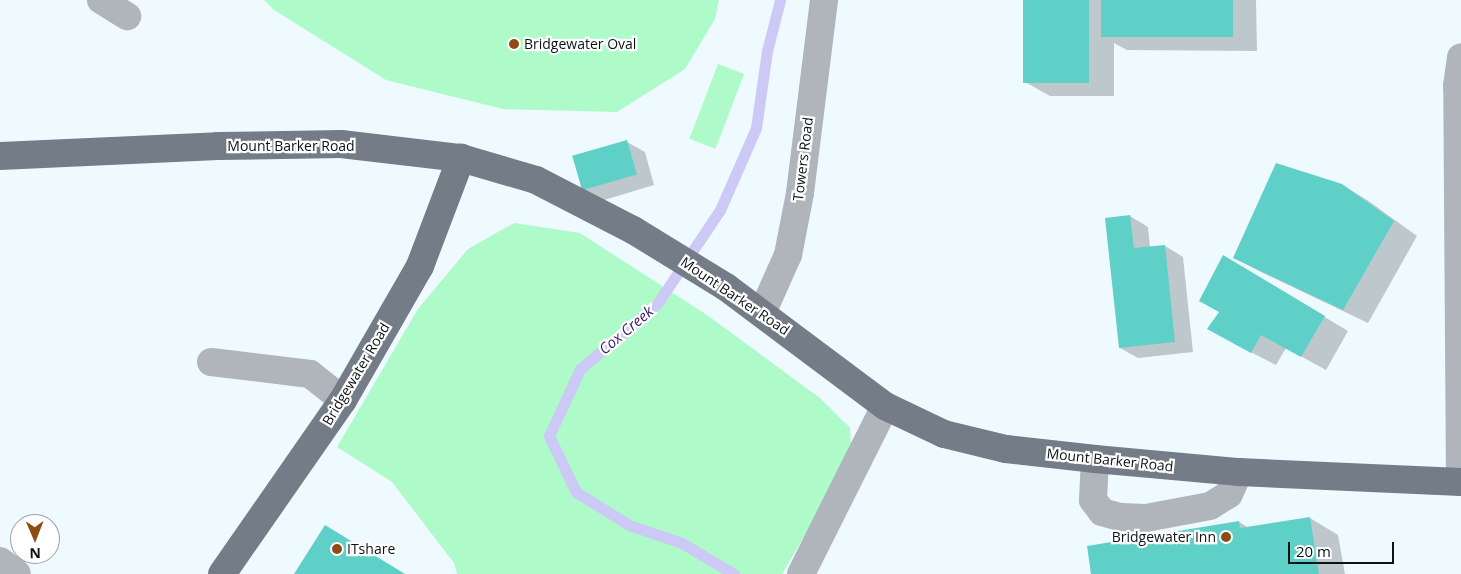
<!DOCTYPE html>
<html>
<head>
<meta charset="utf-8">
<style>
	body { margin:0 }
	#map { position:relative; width:1461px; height:574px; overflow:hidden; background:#eefaff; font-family:"Open Sans",sans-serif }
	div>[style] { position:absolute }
	.green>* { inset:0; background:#aefac9; transform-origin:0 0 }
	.shadow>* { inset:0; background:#0003 }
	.stream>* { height:11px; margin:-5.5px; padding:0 5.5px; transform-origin:5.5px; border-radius:5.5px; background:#cdc9f6 }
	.building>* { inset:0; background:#5ed0c8; transform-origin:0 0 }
	.minor>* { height:28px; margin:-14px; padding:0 14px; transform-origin:14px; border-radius:14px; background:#b0b4bb }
	.major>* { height:28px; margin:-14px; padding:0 14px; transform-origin:14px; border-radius:14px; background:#747c87 }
	.dots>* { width:14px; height:14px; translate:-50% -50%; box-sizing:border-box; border:2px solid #fff; border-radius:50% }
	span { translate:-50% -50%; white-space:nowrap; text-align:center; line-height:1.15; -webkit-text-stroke:4.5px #fff; paint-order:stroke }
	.poi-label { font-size:14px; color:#0c1315 }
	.left { translate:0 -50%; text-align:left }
	.right { translate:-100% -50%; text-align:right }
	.street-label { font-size:14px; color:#0c1315 }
	.water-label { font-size:15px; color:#341c6f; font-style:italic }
	.north { position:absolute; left:10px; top:514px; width:50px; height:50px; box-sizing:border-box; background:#fff; border:1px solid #9ea1a1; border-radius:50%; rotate:179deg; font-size:14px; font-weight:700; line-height:20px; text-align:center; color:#0c1315 }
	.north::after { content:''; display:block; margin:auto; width:18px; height:22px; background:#8c4c14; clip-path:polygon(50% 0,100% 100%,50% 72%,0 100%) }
	.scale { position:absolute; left:1288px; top:542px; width:106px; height:22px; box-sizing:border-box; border:2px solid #0c1315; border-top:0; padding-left:6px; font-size:15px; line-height:18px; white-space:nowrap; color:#0c1315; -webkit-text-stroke:4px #fff; paint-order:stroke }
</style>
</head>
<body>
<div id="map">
	<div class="green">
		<div style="clip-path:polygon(264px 0,719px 0,715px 19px,685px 69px,617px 112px,503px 109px,386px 80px,274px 10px)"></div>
		<div style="left:718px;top:64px;width:28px;height:80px;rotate:21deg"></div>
		<div style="clip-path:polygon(514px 223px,580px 233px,707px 315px,820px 398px,850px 428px,851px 444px,846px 465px,782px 574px,457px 574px,454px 563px,392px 482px,337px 447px,418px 309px,468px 249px)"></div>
	</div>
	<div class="shadow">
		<div style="clip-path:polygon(1024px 0,1256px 0,1257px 51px,1127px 50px,1114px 43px,1114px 96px,1050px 96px,1025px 82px)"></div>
		<div style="clip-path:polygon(627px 142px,645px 152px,654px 185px,601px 201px,583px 190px)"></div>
		<div style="clip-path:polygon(1342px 185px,1367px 200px,1417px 236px,1368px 323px,1259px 271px,1234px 257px)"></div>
		<div style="clip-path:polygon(1130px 216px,1148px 227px,1150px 248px,1165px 246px,1183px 257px,1193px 352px,1138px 358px,1120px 348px)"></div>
		<div style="clip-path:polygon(1248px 271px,1348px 331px,1326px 370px,1286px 348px,1276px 365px,1233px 343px)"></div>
		<div style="clip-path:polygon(1310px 518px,1338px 535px,1345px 574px,1093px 574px,1239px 522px,1249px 528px)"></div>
	</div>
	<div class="stream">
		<div style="left:734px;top:574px;width:61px;rotate:-149.2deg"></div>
		<div style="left:682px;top:543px;width:56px;rotate:-161.2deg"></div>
		<div style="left:629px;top:525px;width:62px;rotate:-148.1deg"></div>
		<div style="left:576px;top:492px;width:62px;rotate:-115.7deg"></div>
		<div style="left:549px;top:436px;width:74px;rotate:-65.2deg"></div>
		<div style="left:580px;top:369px;width:101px;rotate:-40.2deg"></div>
		<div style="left:657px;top:304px;width:113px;rotate:-56.2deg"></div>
		<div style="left:720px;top:210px;width:90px;rotate:-66.3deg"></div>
		<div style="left:756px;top:128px;width:78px;rotate:-81.9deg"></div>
		<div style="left:767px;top:51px;width:53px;rotate:-75.7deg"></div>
	</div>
	<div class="building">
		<div style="left:1023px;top:0;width:66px;height:83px"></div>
		<div style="left:1101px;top:0;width:132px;height:37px"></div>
		<div style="left:627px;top:140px;width:36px;height:57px;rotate:74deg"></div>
		<div style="clip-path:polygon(1276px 163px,1342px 184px,1394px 221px,1343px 310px,1233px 258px)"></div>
		<div style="clip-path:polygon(1130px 215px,1134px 248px,1165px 245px,1175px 342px,1119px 348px,1105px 218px)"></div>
		<div style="clip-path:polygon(1223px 255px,1325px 316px,1301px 357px,1261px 335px,1251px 353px,1207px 329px,1219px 312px,1199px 301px)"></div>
		<div style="clip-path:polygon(1310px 517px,1319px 574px,1091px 574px,1087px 546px,1239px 521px,1240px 528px)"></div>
		<div style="clip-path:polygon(325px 525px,405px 574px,294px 574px)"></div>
	</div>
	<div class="minor">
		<div style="left:101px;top:0;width:31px;rotate:32deg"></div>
		<div style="left:762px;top:313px;width:64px;rotate:-65.9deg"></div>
		<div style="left:788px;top:255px;width:63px;rotate:-79deg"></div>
		<div style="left:800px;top:193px;width:194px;rotate:-82.9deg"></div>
		<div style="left:211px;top:362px;width:100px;rotate:6.9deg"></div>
		<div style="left:310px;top:374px;width:42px;rotate:38.2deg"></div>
		<div style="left:1095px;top:459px;width:41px;rotate:92.8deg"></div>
		<div style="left:1093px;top:500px;width:15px;rotate:53deg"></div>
		<div style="left:1102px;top:512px;width:19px;rotate:16deg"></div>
		<div style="left:1120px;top:517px;width:26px;rotate:2deg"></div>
		<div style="left:1146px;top:518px;width:65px;rotate:-10.6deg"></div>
		<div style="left:1210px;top:506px;width:22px;rotate:-32deg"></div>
		<div style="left:1229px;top:494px;width:24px;rotate:-66deg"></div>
		<div style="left:1460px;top:482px;width:396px;rotate:-90.4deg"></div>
		<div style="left:1457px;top:86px;width:29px;rotate:-82deg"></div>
		<div style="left:0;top:561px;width:21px;rotate:37deg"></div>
		<div style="left:801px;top:574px;width:188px;rotate:-63.4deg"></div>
	</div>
	<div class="major">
		<div style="left:0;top:156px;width:218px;rotate:-2.6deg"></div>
		<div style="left:218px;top:146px;width:123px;rotate:-0.9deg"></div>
		<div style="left:341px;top:144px;width:121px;rotate:6.7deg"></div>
		<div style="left:461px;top:158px;width:78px;rotate:16.3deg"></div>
		<div style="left:536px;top:180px;width:109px;rotate:27.3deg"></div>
		<div style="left:633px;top:230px;width:109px;rotate:31.5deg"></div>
		<div style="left:726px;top:287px;width:199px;rotate:36.8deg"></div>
		<div style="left:885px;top:406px;width:65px;rotate:25.4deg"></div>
		<div style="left:944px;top:434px;width:64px;rotate:13.6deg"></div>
		<div style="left:1006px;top:449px;width:90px;rotate:6.4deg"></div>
		<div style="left:1095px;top:459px;width:145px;rotate:5.2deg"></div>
		<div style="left:1239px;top:472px;width:222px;rotate:2.6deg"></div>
		<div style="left:222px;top:574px;width:212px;rotate:-55.2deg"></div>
		<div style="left:343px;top:400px;width:155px;rotate:-60.1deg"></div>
		<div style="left:420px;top:266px;width:116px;rotate:-69.2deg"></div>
	</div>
	<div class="dots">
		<div style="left:514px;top:44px;background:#8c4c14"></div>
		<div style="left:1226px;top:537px;background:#8c4c14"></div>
		<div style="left:337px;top:549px;background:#8c4c14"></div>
	</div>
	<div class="poi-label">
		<span class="left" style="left:524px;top:44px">Bridgewater Oval</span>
		<span class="right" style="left:1216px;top:537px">Bridgewater Inn</span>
		<span class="left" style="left:347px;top:549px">ITshare</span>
	</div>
	<div class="street-label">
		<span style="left:291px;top:146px">Mount Barker Road</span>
		<span style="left:803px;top:159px;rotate:-83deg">Towers Road</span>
		<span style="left:735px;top:296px;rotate:34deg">Mount Barker Road</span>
		<span style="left:356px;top:374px;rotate:-59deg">Bridgewater Road</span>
		<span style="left:1110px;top:460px;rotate:6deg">Mount Barker Road</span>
	</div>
	<div class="water-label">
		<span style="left:626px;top:330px;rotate:-40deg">Cox Creek</span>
	</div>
	<div class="north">N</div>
	<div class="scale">20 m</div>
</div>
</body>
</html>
